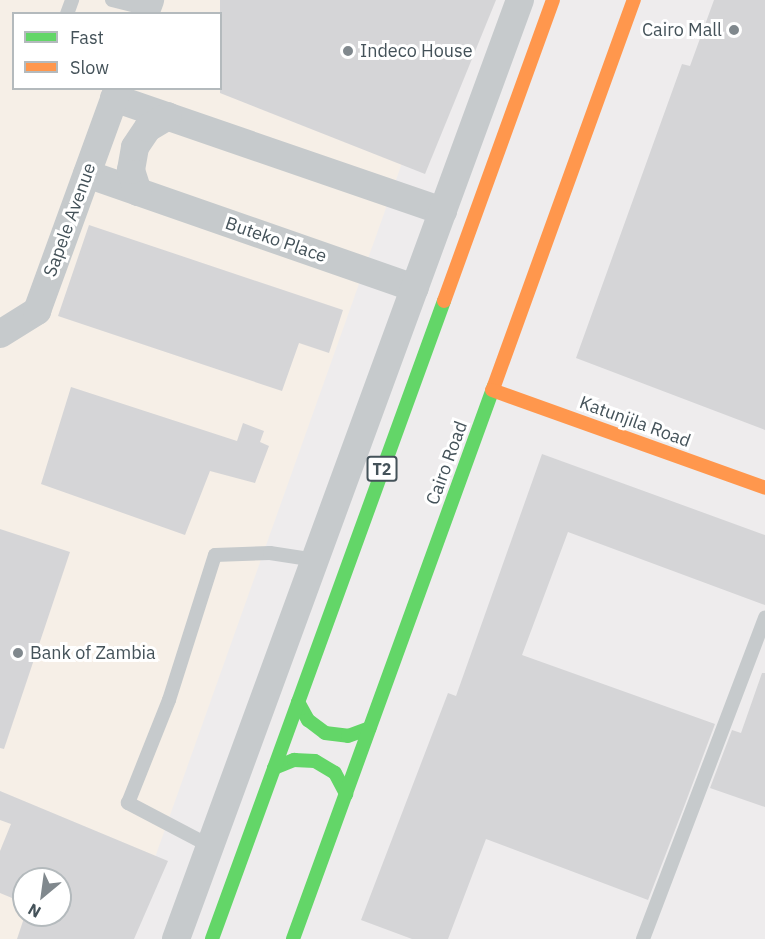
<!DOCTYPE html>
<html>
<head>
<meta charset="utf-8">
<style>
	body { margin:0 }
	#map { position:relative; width:765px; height:939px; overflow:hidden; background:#eeeced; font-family:"IBM Plex Sans",sans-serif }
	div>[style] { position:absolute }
	.commercial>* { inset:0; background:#f6efe7 }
	.building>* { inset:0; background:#d5d5d7 }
	.lane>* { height:14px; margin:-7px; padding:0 7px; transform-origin:7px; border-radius:7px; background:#c6cacc }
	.street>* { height:28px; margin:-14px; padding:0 14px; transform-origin:14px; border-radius:14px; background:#c6cacc }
	.fast>* { height:14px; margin:-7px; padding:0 7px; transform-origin:7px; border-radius:7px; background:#63d668 }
	.slow>* { height:14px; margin:-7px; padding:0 7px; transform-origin:7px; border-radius:7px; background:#ff974d }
	.dots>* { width:16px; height:16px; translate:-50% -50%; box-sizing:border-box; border:3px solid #fff; border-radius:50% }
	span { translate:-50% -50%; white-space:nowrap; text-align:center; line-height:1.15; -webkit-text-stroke:6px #fff; paint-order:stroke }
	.shield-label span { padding:2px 4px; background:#fff; border:2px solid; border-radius:4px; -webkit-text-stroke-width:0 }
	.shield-label { font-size:16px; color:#445259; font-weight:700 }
	.poi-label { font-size:18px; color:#445259 }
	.right { translate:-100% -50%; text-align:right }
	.left { translate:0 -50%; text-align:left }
	.street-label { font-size:18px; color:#445259 }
	.legend { position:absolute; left:12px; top:12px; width:210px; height:78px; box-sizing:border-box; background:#fff; border:2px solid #b4babd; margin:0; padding:8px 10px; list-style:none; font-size:18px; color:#445259 }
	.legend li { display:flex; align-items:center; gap:12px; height:30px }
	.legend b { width:30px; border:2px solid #b4babd }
	.north { position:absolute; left:12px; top:867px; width:60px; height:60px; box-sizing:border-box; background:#fff; border:2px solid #b4babd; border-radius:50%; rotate:209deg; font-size:16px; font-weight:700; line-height:24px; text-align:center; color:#445259 }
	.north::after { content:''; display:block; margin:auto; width:21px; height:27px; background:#80888d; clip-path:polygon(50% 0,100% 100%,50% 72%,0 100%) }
</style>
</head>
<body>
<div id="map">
	<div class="commercial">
		<div style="clip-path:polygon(evenodd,0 0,460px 0,126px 939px,0 939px,0 0,14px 14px,220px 14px,220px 88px,14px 88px,14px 14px,0 0,24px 879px,60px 879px,60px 915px,24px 915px,24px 879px)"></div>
	</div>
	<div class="building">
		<div style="clip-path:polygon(220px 0,496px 0,425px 174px,220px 93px)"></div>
		<div style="clip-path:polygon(714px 0,765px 0,765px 430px,576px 358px,682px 64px,690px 66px)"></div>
		<div style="clip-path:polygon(89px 225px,343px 310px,329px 353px,299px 343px,282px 391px,58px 316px)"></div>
		<div style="clip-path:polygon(71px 387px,237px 441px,243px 423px,264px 431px,260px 442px,269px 446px,255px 483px,210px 471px,185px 535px,41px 484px)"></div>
		<div style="clip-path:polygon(542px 454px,765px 535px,765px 605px,568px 532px,522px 655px,715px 724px,685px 804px,648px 900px,486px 839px,448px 939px,412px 939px,361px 920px,448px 693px,456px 696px)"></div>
		<div style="clip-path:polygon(0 529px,70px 552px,4px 749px,0 748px)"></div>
		<div style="clip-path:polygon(762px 673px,765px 673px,765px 807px,710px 788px,732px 730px,741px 733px)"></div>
		<div style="clip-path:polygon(0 791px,168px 861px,134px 939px,17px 939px,25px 915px,60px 915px,60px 879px,24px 879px,24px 903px,0 893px,0 851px,11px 824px,0 820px)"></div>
	</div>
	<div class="lane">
		<div style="left:112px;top:0;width:36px;rotate:14deg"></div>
		<div style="left:67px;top:14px;width:15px;rotate:-70deg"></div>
		<div style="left:210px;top:846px;width:93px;rotate:-152.3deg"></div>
		<div style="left:128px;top:803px;width:111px;rotate:-68.3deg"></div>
		<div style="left:169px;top:700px;width:152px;rotate:-72.4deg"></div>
		<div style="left:215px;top:555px;width:55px;rotate:-2.1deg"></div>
		<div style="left:270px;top:553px;width:46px;rotate:8.8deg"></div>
		<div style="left:643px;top:939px;width:344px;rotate:-69.2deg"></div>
	</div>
	<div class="street">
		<div style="left:145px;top:14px;width:15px;rotate:-70deg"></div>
		<div style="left:114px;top:98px;width:348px;rotate:19deg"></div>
		<div style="left:87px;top:174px;width:347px;rotate:19.2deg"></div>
		<div style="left:138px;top:192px;width:23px;rotate:-108deg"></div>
		<div style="left:131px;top:170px;width:23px;rotate:-80deg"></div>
		<div style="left:135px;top:147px;width:23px;rotate:-56deg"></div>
		<div style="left:148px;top:128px;width:23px;rotate:-31deg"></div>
		<div style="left:0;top:334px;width:44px;rotate:-31.9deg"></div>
		<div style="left:37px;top:311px;width:237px;rotate:-70deg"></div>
		<div style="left:176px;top:939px;width:1000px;rotate:-69.88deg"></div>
	</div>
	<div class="fast">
		<div style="left:298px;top:702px;width:21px;rotate:61deg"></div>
		<div style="left:308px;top:720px;width:21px;rotate:37deg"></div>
		<div style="left:325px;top:733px;width:23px;rotate:7deg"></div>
		<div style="left:348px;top:736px;width:23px;rotate:-20deg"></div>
		<div style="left:274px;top:768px;width:22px;rotate:-22deg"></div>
		<div style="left:294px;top:760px;width:21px;rotate:3deg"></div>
		<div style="left:315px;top:761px;width:23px;rotate:31deg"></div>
		<div style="left:335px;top:773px;width:24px;rotate:62deg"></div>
		<div style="left:212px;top:939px;width:679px;rotate:-70.02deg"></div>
		<div style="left:293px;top:939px;width:588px;rotate:-70.03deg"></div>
	</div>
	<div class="slow">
		<div style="left:444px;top:301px;width:320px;rotate:-70.1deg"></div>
		<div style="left:494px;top:386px;width:411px;rotate:-70.1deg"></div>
		<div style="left:492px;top:390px;width:290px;rotate:19.7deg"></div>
	</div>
	<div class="dots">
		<div style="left:734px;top:30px;background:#80888d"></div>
		<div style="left:348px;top:51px;background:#80888d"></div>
		<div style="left:18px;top:653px;background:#80888d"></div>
	</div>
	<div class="shield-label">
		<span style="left:382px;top:469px">T2</span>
	</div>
	<div class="poi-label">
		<span class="right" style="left:722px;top:30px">Cairo Mall</span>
		<span class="left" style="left:360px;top:51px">Indeco House</span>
		<span class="left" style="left:30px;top:653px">Bank of Zambia</span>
	</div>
	<div class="street-label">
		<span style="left:70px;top:220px;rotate:-70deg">Sapele Avenue</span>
		<span style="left:276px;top:240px;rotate:19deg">Buteko Place</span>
		<span style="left:635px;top:422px;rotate:20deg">Katunjila Road</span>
		<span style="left:447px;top:463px;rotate:-70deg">Cairo Road</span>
	</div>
	<ul class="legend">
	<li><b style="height:8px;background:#63d668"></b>Fast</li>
	<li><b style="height:8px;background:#ff974d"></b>Slow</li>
	</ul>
	<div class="north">N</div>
</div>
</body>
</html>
